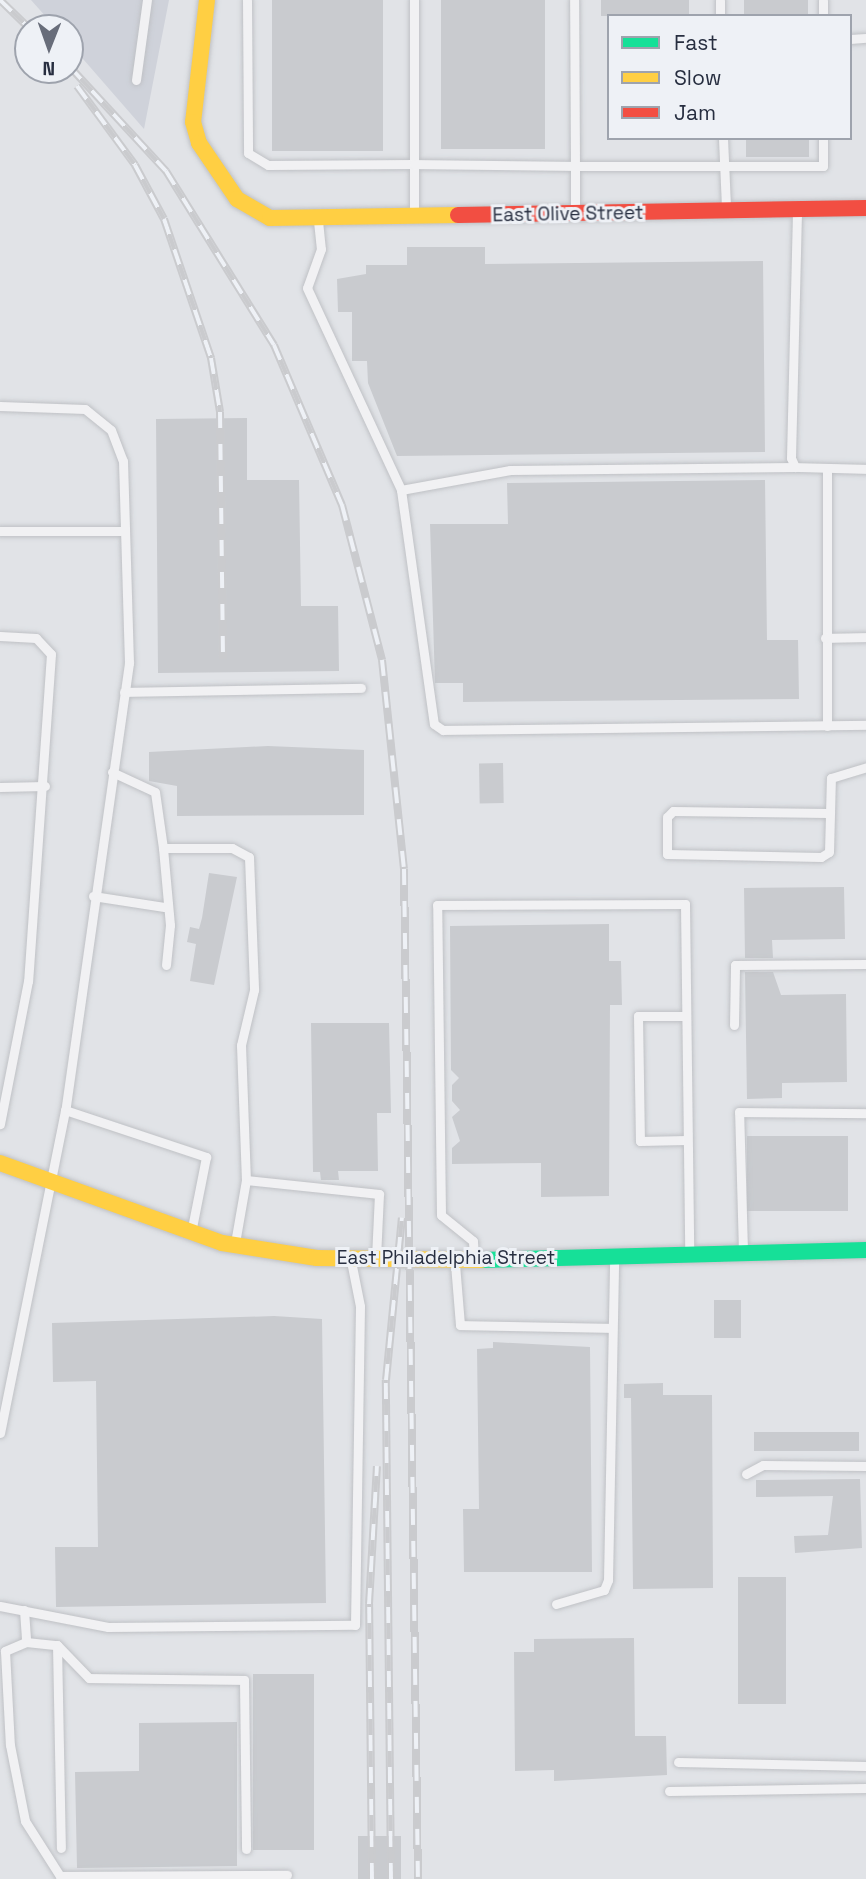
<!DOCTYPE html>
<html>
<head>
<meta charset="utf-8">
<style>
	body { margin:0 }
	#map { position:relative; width:866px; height:1879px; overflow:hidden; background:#e1e3e7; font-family:"Space Grotesk",sans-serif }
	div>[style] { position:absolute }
	.built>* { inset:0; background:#cfd2da }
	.building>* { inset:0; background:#c9cbcf; transform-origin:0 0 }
	.roads { filter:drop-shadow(0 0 2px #bfc1c5) drop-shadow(0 0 2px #bfc1c5) }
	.lane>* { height:9px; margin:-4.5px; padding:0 4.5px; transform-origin:4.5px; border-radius:4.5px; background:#f1f1f3 }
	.fast>* { height:16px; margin:-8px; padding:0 8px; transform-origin:8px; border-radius:8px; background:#16e098 }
	.slow>* { height:16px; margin:-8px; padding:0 8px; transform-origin:8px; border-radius:8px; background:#ffcf43 }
	.jam>* { height:16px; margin:-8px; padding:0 8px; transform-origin:8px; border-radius:8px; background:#f24e42 }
	.rail>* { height:8px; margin-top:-4px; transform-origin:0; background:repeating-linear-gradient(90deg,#eef1f6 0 16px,#cacbce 0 32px); box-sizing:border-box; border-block:2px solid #cacbce }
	span { translate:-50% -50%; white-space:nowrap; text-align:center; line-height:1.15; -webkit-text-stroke:6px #eef1f6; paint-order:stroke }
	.street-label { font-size:19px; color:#272e40 }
	.legend { position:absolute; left:607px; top:14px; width:245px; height:126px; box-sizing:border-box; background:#eef1f6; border:2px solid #9ea3ad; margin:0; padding:9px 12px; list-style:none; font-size:21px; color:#272e40 }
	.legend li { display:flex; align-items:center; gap:14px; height:35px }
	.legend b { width:35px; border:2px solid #9ea3ad }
	.north { position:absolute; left:14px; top:14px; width:70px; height:70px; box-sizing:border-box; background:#eef1f6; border:2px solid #9ea3ad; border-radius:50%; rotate:181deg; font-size:19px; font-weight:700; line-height:28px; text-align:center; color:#272e40 }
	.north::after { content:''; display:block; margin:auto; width:24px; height:32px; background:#686d7a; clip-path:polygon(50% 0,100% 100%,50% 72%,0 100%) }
</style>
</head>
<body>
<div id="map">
	<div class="built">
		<div style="clip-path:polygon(31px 0,169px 0,144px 129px,70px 44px,70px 28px,56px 28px)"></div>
	</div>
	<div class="building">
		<div style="left:272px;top:0;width:111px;height:151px"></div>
		<div style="left:441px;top:0;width:104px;height:149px"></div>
		<div style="left:601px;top:0;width:88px;height:16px"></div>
		<div style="left:744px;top:0;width:64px;height:16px"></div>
		<div style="left:746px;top:138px;width:63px;height:19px"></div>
		<div style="clip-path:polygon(407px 247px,485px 247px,485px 264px,763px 261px,765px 452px,397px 456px,368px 383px,367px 361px,352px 361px,352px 312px,338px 312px,337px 279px,366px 274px,366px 265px,407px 265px)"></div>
		<div style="clip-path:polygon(247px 418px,247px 480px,299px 480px,301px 606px,338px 606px,339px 671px,158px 673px,156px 419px)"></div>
		<div style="clip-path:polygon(765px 480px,767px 640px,798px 640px,799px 699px,463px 702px,463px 683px,435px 683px,430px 524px,508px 524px,507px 483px)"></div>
		<div style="clip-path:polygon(268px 746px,364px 750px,364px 815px,177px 816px,177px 786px,149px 781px,149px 752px)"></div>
		<div style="left:503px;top:763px;width:40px;height:24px;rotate:89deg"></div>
		<div style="clip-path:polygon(209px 873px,237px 877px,214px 985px,190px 981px,196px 944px,187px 942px,190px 927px,199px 929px,202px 918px)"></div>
		<div style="clip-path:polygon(844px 887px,845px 939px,772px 940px,773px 958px,745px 958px,744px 888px)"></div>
		<div style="clip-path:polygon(609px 924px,609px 961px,621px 961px,622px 1005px,610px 1005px,609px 1196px,541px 1197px,541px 1163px,452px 1164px,452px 1148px,460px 1141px,452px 1117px,460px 1110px,452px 1101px,452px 1085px,459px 1078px,451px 1070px,450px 926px)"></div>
		<div style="clip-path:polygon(745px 972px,773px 972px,781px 995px,846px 994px,847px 1082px,782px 1083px,782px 1098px,747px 1099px)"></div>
		<div style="clip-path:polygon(311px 1023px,389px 1023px,391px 1113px,377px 1113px,378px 1171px,338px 1171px,339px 1180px,321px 1180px,320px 1172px,313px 1172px)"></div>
		<div style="left:848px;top:1136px;width:75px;height:101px;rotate:90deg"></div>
		<div style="left:714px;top:1300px;width:27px;height:38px"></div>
		<div style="clip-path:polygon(274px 1316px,322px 1319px,326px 1603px,56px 1607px,55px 1547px,98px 1547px,96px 1381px,53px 1382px,52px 1323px)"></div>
		<div style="clip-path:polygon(493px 1342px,590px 1347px,592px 1572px,464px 1572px,463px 1509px,479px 1509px,477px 1349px,493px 1348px)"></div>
		<div style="clip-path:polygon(663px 1383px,663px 1395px,712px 1395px,713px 1588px,633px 1589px,631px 1398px,624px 1398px,624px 1384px)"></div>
		<div style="left:754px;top:1432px;width:105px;height:19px"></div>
		<div style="clip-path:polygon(860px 1479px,862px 1548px,795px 1553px,794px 1536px,828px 1535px,833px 1496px,756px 1497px,756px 1480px)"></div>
		<div style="left:738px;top:1577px;width:48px;height:127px"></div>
		<div style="clip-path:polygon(634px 1638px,635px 1736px,666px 1736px,667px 1775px,554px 1781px,554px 1770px,515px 1771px,514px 1652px,534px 1652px,534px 1639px)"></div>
		<div style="left:253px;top:1674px;width:61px;height:176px"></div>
		<div style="clip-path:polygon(237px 1722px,237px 1866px,77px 1868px,75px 1772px,139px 1771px,139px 1723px)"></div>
		<div style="left:401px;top:1836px;width:43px;height:43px;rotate:90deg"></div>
	</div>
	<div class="roads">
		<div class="lane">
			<div style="left:247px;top:0;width:153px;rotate:89.6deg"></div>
			<div style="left:248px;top:153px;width:23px;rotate:31deg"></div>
			<div style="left:268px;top:165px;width:146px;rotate:-0.4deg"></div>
			<div style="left:414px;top:164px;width:47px;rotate:90deg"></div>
			<div style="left:414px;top:0;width:164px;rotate:90deg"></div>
			<div style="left:414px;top:164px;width:161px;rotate:0.7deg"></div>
			<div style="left:575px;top:166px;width:166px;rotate:-90.3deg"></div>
			<div style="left:720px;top:0;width:16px;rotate:90deg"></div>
			<div style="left:823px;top:0;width:16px;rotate:90deg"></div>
			<div style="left:850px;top:39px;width:16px;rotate:-4deg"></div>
			<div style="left:136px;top:80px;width:81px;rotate:-82.2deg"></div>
			<div style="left:723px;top:138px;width:68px;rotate:87.5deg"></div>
			<div style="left:575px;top:210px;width:44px;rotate:-90deg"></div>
			<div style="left:575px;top:166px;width:248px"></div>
			<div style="left:823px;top:166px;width:28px;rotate:-90deg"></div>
			<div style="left:797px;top:212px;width:246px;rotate:91.4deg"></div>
			<div style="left:791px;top:458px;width:10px;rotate:66deg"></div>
			<div style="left:795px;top:467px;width:71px;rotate:1.6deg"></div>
			<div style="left:318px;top:221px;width:28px;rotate:84deg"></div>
			<div style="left:321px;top:249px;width:41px;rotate:109.7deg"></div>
			<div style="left:307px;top:288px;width:223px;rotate:65deg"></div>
			<div style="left:401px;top:490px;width:236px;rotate:82deg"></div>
			<div style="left:434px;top:724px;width:11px;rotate:34deg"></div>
			<div style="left:443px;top:730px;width:423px;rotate:-0.7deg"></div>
			<div style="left:0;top:406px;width:85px;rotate:2deg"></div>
			<div style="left:85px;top:409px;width:33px;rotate:39deg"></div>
			<div style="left:111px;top:430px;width:33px;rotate:69deg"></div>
			<div style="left:123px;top:461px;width:202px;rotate:88.3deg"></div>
			<div style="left:129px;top:663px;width:452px;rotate:98.1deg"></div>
			<div style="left:65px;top:1110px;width:149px;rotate:18.4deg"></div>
			<div style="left:206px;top:1157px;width:72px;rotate:101.2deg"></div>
			<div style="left:827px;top:470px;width:256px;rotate:90deg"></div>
			<div style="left:401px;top:490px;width:111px;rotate:-10.4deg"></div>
			<div style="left:510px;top:470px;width:285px;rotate:-0.6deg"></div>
			<div style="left:0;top:531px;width:120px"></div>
			<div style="left:0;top:636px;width:36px;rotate:3deg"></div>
			<div style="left:36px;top:638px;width:22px;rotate:47deg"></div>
			<div style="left:51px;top:654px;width:328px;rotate:94deg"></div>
			<div style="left:28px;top:981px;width:146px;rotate:101.1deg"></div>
			<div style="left:825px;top:638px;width:41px;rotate:-1.4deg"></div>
			<div style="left:124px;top:692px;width:237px;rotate:-1deg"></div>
			<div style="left:112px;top:772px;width:47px;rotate:24.9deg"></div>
			<div style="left:155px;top:792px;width:57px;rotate:81.9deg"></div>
			<div style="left:0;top:787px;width:45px;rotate:-1.3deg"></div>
			<div style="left:827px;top:813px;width:154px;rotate:-179.3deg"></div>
			<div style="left:673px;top:811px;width:8px;rotate:135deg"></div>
			<div style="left:667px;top:817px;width:37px;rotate:90deg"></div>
			<div style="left:667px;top:854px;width:154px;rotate:1.1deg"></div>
			<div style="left:821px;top:857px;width:9px;rotate:-32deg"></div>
			<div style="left:829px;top:852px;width:74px;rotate:-88.5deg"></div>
			<div style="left:831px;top:778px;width:37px;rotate:-17deg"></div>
			<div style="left:93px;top:896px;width:72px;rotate:8.8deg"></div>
			<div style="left:166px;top:965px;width:40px;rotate:-84.3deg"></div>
			<div style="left:170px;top:925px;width:77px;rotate:-95.2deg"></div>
			<div style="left:163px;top:848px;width:69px"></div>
			<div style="left:232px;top:848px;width:19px;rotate:28deg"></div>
			<div style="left:249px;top:857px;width:133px;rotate:87.8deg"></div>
			<div style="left:254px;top:990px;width:57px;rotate:103.3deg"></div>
			<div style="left:241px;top:1045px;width:135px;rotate:87.9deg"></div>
			<div style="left:686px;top:1016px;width:48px;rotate:180deg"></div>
			<div style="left:638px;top:1016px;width:125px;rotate:89.1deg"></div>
			<div style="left:640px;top:1141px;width:47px;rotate:-1.2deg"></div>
			<div style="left:734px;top:1025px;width:60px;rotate:-89deg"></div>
			<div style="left:735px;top:965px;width:131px;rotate:-0.4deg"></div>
			<div style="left:235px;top:1243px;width:64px;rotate:-80.1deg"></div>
			<div style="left:246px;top:1180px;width:134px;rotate:6deg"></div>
			<div style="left:379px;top:1194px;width:64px;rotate:92.7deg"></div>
			<div style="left:743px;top:1251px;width:139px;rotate:-91.6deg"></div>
			<div style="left:739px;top:1112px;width:127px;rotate:0.5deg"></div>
			<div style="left:474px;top:1256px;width:15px;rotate:-94deg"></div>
			<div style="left:473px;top:1241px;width:41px;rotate:-140.9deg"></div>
			<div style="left:441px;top:1215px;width:310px;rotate:-90.7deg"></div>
			<div style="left:437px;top:905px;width:248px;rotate:-0.2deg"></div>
			<div style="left:685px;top:904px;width:348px;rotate:89.3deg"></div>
			<div style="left:455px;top:1264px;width:61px;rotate:85.3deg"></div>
			<div style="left:460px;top:1325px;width:152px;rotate:1.1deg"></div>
			<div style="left:0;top:1433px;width:329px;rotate:-78.6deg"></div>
			<div style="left:746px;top:1474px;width:19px;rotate:-28deg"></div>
			<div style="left:763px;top:1465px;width:103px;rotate:0.6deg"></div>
			<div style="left:556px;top:1604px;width:50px;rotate:-16.3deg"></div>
			<div style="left:604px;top:1590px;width:11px;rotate:-68deg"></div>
			<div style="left:608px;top:1580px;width:322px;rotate:-88.9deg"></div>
			<div style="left:0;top:1606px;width:110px;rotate:11deg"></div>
			<div style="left:108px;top:1627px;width:247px;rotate:-0.5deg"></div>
			<div style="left:355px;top:1625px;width:319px;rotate:-89.1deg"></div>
			<div style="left:360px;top:1306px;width:46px;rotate:-101.3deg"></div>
			<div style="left:24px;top:1610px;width:32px;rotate:86deg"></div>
			<div style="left:26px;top:1642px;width:31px;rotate:6deg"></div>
			<div style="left:57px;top:1645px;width:203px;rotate:88.9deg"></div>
			<div style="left:26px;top:1642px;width:23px;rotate:157deg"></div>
			<div style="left:5px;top:1651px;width:94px;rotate:87deg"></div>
			<div style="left:10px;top:1745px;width:77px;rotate:78.8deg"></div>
			<div style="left:25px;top:1821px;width:65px;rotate:57.5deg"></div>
			<div style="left:60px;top:1876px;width:227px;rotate:-0.3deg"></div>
			<div style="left:57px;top:1645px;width:46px;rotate:45.9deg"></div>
			<div style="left:89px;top:1678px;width:155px;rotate:0.7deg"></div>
			<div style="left:244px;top:1680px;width:169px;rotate:89.3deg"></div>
			<div style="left:678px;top:1762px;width:188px;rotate:1.2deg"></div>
			<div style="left:669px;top:1791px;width:197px;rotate:-0.9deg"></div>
		</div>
		<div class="fast">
			<div style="left:481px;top:1260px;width:385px;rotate:-1.5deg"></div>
		</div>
		<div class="slow">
			<div style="left:207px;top:0;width:123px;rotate:96.5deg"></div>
			<div style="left:193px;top:122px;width:22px;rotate:74deg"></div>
			<div style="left:199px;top:143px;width:68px;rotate:55.8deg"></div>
			<div style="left:237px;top:199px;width:38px;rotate:30deg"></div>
			<div style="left:270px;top:218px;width:188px;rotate:-0.9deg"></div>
			<div style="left:0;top:1163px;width:236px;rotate:19.8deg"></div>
			<div style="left:222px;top:1243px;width:96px;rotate:9deg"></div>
			<div style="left:317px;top:1258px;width:164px;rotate:0.7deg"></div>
		</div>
		<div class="jam">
			<div style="left:458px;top:215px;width:408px;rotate:-1deg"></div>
		</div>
	</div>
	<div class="rail">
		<div style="left:0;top:0;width:40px;rotate:44deg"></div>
		<div style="left:70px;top:67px;width:142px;rotate:47.3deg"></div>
		<div style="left:166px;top:171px;width:205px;rotate:58.2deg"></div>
		<div style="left:274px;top:345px;width:174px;rotate:67deg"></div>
		<div style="left:342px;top:505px;width:160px;rotate:75.5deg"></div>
		<div style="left:382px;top:660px;width:210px;rotate:84deg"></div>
		<div style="left:404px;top:869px;width:1010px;rotate:89.21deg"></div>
		<div style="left:77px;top:86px;width:98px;rotate:53.7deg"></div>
		<div style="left:135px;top:165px;width:61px;rotate:61.8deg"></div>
		<div style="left:164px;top:219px;width:147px;rotate:71.3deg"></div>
		<div style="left:211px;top:358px;width:55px;rotate:80.5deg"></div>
		<div style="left:220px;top:412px;width:247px;rotate:89.3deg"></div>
		<div style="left:372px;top:1879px;width:275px;rotate:-90.6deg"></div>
		<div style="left:369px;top:1604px;width:138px;rotate:-86.7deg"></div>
		<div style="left:391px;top:1879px;width:499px;rotate:-90.6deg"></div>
		<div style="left:386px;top:1380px;width:163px;rotate:-84.4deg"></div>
	</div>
	<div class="street-label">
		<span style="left:568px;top:214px;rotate:-1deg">East Olive Street</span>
		<span style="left:446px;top:1258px">East Philadelphia Street</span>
	</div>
	<ul class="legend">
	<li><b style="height:9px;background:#16e098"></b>Fast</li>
	<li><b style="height:9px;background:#ffcf43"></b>Slow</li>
	<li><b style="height:9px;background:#f24e42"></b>Jam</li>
	</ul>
	<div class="north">N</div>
</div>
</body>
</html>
